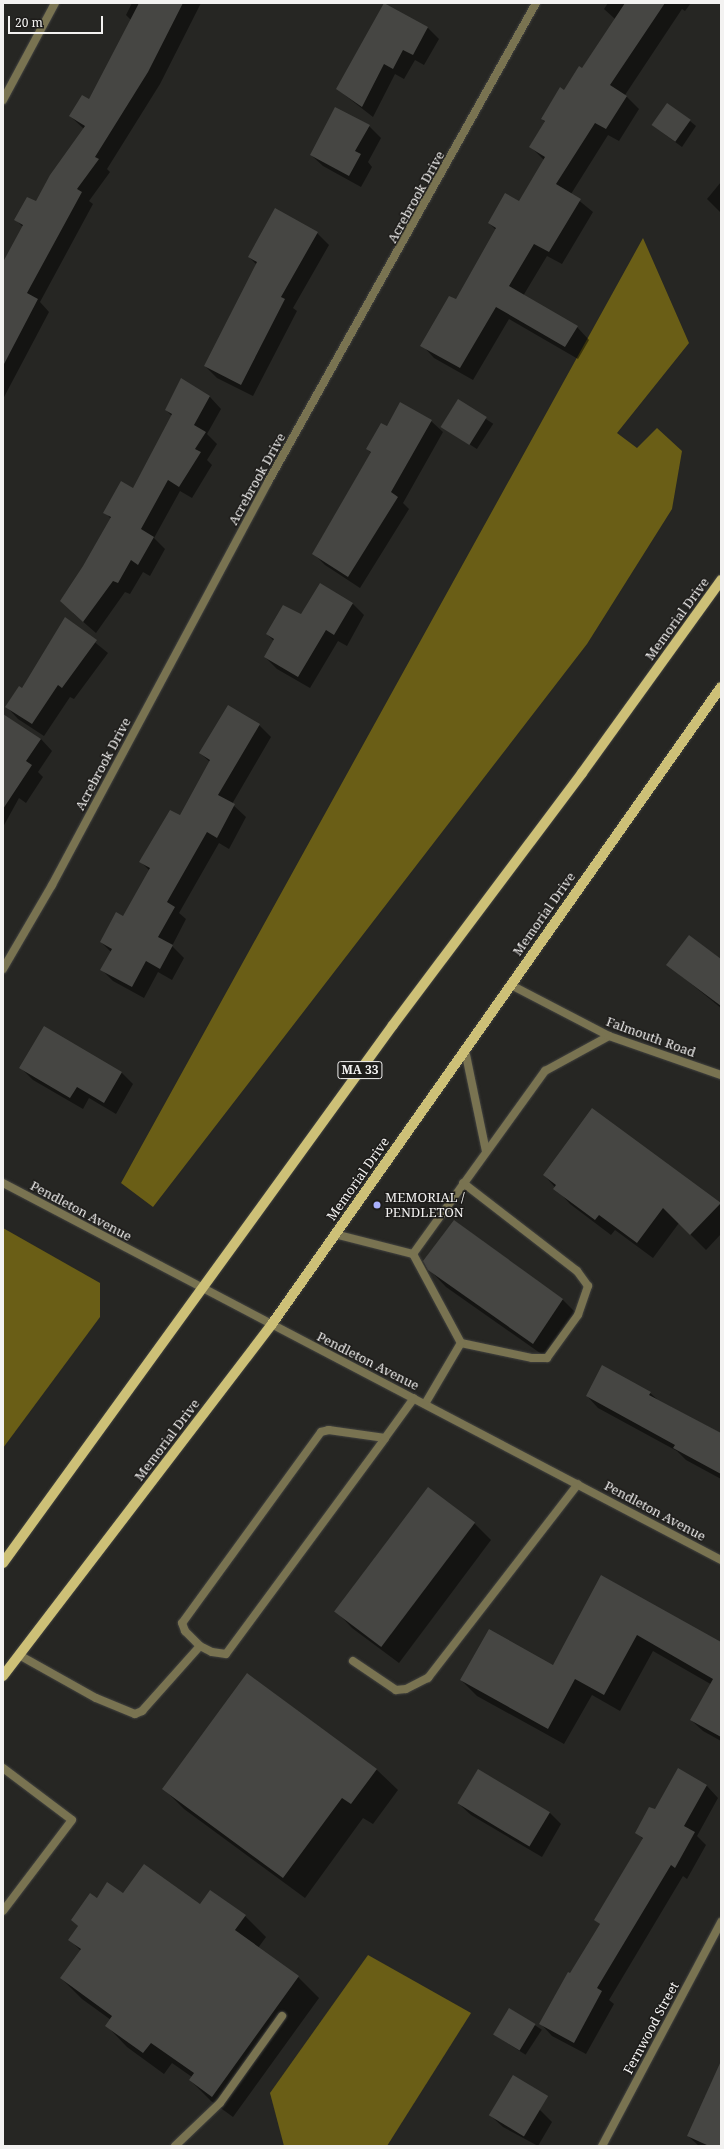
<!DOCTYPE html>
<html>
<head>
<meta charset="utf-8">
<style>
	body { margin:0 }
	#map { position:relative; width:724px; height:2149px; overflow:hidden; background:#262623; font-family:"Noto Serif",serif }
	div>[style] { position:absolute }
	.forest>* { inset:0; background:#6a5e16 }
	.shadow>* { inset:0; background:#0007; transform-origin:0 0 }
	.building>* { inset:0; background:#464643; transform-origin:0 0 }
	.roads { filter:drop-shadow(0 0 1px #434340) drop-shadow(0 0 1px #434340) }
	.service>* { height:8px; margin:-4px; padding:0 4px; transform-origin:4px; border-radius:4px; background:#797351 }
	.minor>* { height:8px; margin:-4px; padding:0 4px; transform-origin:4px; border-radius:4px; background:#797351 }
	.tertiary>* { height:8px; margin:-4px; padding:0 4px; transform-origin:4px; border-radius:4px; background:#797351 }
	.primary>* { height:10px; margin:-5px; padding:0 5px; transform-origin:5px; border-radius:5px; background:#cdc077 }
	.dots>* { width:11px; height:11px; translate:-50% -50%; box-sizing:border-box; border:2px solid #1d1c1a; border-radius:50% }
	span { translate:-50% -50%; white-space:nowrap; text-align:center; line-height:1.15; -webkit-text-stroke:3px #1d1c1a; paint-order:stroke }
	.shield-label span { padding:1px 3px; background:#1d1c1a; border:1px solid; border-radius:3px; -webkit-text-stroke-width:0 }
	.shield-label { font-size:12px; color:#f3f2f1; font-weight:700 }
	.street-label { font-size:13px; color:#f3f2f1 }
	.poi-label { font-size:13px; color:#f3f2f1 }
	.left { translate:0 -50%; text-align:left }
	.frame { position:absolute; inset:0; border:4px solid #f3f2f1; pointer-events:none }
	.scale { position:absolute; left:8px; top:16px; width:95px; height:18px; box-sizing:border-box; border:2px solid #f3f2f1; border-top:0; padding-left:5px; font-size:12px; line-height:14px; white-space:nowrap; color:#f3f2f1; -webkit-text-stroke:3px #1d1c1a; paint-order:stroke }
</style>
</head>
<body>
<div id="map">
	<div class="forest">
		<div style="clip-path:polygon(643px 238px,689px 343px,617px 433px,637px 448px,657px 428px,682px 451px,672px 509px,587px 644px,153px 1207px,121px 1183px)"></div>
		<div style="clip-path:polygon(3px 1228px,100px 1283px,100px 1317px,3px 1448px)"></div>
		<div style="clip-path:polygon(368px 1955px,471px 2013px,387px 2146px,284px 2146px,270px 2093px)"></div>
	</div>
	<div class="shadow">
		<div style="clip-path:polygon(132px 3px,201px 3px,160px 84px,107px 169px,110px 172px,89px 201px,93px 204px,40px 302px,49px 312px,3px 399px,3px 264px,23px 227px,16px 220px,36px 203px,84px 129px,70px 116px,90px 100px,131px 20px,126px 15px)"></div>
		<div style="clip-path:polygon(608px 3px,691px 3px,685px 11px,682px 9px,625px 95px,639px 109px,619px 141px,608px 135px,571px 194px,593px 212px,562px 264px,547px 256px,523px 296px,577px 327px,589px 340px,578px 359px,509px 319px,473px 380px,434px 358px,422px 345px,456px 301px,496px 230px,489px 223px,519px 203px,544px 160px,530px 146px,545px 122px,542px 119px,582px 69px,615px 19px,604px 9px)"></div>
		<div style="clip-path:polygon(428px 28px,439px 39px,424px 65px,415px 60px,404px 79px,395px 74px,373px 117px,337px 89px)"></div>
		<div style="clip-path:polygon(690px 121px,696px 126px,682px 147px,652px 125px)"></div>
		<div style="clip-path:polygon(369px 126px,381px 138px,368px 162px,372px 167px,361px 187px,323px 166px,311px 155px)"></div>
		<div style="clip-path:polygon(721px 182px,721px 213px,707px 199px)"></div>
		<div style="clip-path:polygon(317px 233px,329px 245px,293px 308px,297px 311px,253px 396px,217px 378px,205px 366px,257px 265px,249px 257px)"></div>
		<div style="clip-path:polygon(181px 380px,210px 397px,221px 409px,207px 434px,217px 444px,207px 460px,212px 465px,192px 498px,180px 491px,154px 538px,165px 549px,150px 576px,143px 572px,130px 594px,125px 592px,96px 633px,73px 613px,84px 567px,111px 519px,105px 512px,133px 489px,172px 416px,166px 410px)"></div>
		<div style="left:458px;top:401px;width:42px;height:30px;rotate:33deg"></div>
		<div style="clip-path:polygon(431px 421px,443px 432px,403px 503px,409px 509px,360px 588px,325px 565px,313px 553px,371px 453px,367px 449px,387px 427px)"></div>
		<div style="clip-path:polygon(353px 604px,364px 615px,347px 646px,338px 641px,310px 688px,277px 669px,265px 657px,274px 641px,267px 634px,301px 616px)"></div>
		<div style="clip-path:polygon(65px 618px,108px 653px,74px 699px,70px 697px,44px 736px,18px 719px,7px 707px,23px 689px)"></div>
		<div style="clip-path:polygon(259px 725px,271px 737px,232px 804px,246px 817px,229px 849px,219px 843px,179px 913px,186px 919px,172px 946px,184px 958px,172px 980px,158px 972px,144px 998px,113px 981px,102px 970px,111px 952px,101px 942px,123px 917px,150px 871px,141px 862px,181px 817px,210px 762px,200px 753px)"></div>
		<div style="clip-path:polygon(3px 731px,41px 739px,52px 751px,38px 772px,43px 777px,26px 803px,19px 798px,3px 827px)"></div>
		<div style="clip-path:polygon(721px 960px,721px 1008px,668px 965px)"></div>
		<div style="clip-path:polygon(21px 1068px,121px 1072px,133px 1084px,116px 1114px,89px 1098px,83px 1109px,33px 1080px)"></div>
		<div style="clip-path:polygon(544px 1175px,719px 1203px,721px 1200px,721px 1234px,706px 1250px,679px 1223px,653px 1258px,615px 1230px,611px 1235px,570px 1204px)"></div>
		<div style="clip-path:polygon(455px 1221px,563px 1300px,580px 1317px,550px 1360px,446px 1287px,429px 1269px)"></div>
		<div style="clip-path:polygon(650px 1393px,658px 1400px,720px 1433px,721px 1431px,721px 1479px,686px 1460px,677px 1451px,598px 1408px,587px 1396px)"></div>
		<div style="clip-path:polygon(474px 1523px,491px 1540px,399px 1663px,352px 1628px,336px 1611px)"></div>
		<div style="clip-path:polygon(602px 1576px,721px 1643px,721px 1690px,653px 1651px,620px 1711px,592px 1695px,564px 1744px,477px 1696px,461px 1680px,553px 1666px)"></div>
		<div style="clip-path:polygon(248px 1674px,377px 1770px,398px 1790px,373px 1824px,363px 1818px,305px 1898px,184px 1809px,163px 1788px)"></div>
		<div style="clip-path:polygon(721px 1701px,721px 1741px,703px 1731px,691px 1720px)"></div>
		<div style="clip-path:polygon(678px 1770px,707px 1786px,718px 1798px,697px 1836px,706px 1845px,687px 1879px,683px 1876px,609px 2000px,614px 2004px,586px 2054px,552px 2036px,541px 2024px,601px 1925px,595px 1920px,643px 1839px,636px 1832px,655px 1811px)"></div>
		<div style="clip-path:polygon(459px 1804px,549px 1812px,561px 1824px,542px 1857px,471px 1815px)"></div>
		<div style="clip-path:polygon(123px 1895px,200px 1905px,245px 1916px,266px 1937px,258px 1948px,298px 1977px,319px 1998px,233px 2117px,211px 2101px,190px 2080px,192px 2077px,172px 2063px,164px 2074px,127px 2047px,107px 2026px,111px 2020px,82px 1999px,61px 1978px,81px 1951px,70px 1940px,79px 1927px,72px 1920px,97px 1899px)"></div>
		<div style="left:510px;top:2009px;width:38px;height:30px;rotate:33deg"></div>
		<div style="clip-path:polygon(721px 2076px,721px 2146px,699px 2146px,688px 2136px)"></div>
		<div style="clip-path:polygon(505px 2091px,540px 2110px,552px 2122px,538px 2146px,503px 2127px,491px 2116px)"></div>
	</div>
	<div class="building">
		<div style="clip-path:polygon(139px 3px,183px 3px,148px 72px,95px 157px,99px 159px,77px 189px,82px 192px,27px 293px,38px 299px,3px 366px,3px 262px,23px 225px,14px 220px,27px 197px,36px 201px,50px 175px,85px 126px,69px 116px,82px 95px,89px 99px)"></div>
		<div style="clip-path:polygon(384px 3px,428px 27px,413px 55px,403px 50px,393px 69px,384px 64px,362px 107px,336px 89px)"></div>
		<div style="clip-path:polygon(625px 3px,665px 3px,610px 85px,627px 96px,606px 129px,595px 123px,556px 184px,581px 199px,549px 252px,534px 244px,509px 286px,578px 326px,565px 347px,496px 307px,460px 368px,420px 346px,449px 296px,456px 299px,496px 228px,488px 223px,505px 193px,519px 201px,545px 157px,529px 147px,545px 121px,541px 119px,560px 87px,564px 90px,579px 66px,582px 68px)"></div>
		<div style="left:667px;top:103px;width:29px;height:27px;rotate:35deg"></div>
		<div style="clip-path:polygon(335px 107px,370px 125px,355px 151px,361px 154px,349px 176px,310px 155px)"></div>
		<div style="clip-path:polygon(275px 208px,318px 232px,281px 297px,285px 299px,241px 385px,204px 366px,257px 262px,248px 257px)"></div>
		<div style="clip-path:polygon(181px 378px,210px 396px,194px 425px,206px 432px,195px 449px,201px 452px,179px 487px,168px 480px,141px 529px,154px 537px,138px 565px,131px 560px,118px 583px,113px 581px,83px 622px,60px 601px,83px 566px,111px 517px,103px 513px,121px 481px,133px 488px,172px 414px,165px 410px)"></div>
		<div style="left:458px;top:399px;width:34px;height:33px;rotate:32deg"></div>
		<div style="clip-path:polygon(400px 402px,432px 420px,391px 492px,398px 497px,348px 577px,312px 554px,371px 452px,366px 449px,381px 423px,387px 426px)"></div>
		<div style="clip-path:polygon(320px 583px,353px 603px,334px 635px,326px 630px,298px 677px,264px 657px,274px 639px,266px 634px,283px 605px,301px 614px)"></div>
		<div style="clip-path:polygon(65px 617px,97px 640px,62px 688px,58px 685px,32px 724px,5px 707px,19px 686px,22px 688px)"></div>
		<div style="clip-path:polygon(228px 705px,260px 724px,218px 795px,235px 804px,217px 838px,207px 832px,167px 902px,175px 907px,158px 937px,173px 945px,160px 969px,146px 961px,132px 987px,100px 970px,112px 949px,100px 942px,116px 912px,123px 916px,150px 868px,139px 862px,170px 810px,180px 815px,210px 760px,199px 753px)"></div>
		<div style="clip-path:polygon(3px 714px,41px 739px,26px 761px,32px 765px,3px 809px)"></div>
		<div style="clip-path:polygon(689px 935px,721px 959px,721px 1006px,666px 965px)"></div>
		<div style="clip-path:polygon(44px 1026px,122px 1072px,104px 1103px,77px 1087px,70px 1098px,19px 1068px)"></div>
		<div style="clip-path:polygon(592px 1108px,721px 1203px,690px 1235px,663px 1208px,637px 1243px,599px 1215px,595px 1220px,553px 1189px,556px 1185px,543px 1175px)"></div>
		<div style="clip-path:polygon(454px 1220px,563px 1299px,533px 1344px,428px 1270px,423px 1261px)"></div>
		<div style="clip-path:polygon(602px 1365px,651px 1392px,649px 1395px,721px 1433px,721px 1474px,673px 1448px,675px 1445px,586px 1396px)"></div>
		<div style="left:428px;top:1487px;width:59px;height:156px;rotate:37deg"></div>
		<div style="clip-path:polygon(601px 1575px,721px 1642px,721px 1737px,690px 1720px,713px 1679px,637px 1635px,604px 1695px,575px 1679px,548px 1729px,460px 1680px,489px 1629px,553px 1665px)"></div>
		<div style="clip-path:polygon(247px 1673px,377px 1769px,351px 1804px,342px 1798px,283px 1878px,162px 1789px)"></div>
		<div style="clip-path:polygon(678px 1768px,707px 1785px,684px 1826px,695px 1832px,675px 1868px,671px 1865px,597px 1988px,602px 1991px,574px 2043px,539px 2024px,568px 1972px,570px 1973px,600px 1924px,594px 1920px,643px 1838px,635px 1833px,649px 1807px,655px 1809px)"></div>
		<div style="left:478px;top:1769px;width:84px;height:40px;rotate:31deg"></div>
		<div style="clip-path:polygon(144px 1864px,200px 1904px,210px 1890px,246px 1915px,235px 1930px,299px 1976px,212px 2097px,189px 2080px,194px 2073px,151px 2043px,143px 2053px,105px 2026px,112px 2016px,60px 1978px,81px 1949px,68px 1940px,78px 1926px,71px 1920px,90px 1893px,97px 1898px,107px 1882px,123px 1893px)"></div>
		<div style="left:509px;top:2008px;width:31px;height:31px;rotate:31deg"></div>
		<div style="clip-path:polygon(721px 2061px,721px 2146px,709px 2146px,687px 2136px)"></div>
		<div style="left:513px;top:2075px;width:41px;height:47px;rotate:31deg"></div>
	</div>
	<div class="roads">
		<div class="service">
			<div style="left:465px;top:1050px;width:103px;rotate:78.3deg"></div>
			<div style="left:335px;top:1234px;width:81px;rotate:14.4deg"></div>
			<div style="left:461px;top:1343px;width:73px;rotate:11.9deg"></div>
			<div style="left:532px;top:1358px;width:15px"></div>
			<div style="left:547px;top:1358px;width:53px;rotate:-54.2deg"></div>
			<div style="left:578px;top:1315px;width:31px;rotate:-71deg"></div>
			<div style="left:588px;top:1286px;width:19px;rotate:-126deg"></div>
			<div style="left:577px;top:1271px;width:144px;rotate:-142.3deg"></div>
			<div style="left:425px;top:1404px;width:71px;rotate:-59.5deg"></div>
			<div style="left:461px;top:1343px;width:101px;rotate:-118.3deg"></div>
			<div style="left:413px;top:1254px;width:226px;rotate:-54.2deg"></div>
			<div style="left:545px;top:1071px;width:73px;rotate:-28.7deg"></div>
			<div style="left:385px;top:1438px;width:57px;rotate:-171.9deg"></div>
			<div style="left:329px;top:1430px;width:8px;rotate:166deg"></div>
			<div style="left:321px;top:1432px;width:236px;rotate:126deg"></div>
			<div style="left:182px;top:1623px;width:9px;rotate:69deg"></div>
			<div style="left:185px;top:1631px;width:21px;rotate:45deg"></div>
			<div style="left:200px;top:1646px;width:13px;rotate:27deg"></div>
			<div style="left:212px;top:1652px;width:14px;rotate:8deg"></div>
			<div style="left:226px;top:1654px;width:268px;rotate:-53.6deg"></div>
			<div style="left:385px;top:1438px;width:49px;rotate:-54.1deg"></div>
			<div style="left:19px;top:1655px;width:88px;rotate:29.2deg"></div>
			<div style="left:96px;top:1698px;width:42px;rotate:22.3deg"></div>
			<div style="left:135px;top:1714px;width:8px;rotate:-23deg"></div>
			<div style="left:142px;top:1711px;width:87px;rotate:-48.3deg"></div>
			<div style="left:353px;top:1661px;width:52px;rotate:34deg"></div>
			<div style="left:396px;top:1690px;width:10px;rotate:-6deg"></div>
			<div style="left:406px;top:1689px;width:25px;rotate:-27deg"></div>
			<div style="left:428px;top:1678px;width:245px;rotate:-52.3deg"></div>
			<div style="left:3px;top:1768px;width:86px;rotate:37deg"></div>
			<div style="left:72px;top:1820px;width:114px;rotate:127.2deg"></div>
			<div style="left:175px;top:2146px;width:62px;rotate:-43.7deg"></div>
			<div style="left:220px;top:2103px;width:107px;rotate:-54.5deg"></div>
		</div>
		<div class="minor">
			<div style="left:3px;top:100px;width:110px;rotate:-61.8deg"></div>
			<div style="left:3px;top:969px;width:97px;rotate:-59.7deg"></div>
			<div style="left:52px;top:885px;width:457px;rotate:-61.8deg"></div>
			<div style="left:268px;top:482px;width:549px;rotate:-60.77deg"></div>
			<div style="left:511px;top:985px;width:110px;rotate:27.5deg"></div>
			<div style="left:609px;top:1036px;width:119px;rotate:19.2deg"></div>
			<div style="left:602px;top:2146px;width:254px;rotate:-62deg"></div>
		</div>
		<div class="tertiary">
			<div style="left:3px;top:1183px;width:811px;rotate:27.7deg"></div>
		</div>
		<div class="primary">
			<div style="left:3px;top:1563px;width:664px;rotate:-54.06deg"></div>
			<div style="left:393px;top:1025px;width:315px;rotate:-53.1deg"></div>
			<div style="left:582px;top:773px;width:238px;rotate:-54.2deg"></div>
			<div style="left:3px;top:1676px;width:443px;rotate:-52.6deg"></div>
			<div style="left:272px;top:1324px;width:779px;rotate:-54.82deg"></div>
		</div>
	</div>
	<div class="dots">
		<div style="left:377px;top:1205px;background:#a9b0fc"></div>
	</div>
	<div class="shield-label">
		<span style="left:360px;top:1070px">MA 33</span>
	</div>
	<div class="street-label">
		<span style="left:416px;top:197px;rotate:-61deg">Acrebrook Drive</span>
		<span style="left:257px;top:479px;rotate:-61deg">Acrebrook Drive</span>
		<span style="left:677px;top:619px;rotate:-54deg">Memorial Drive</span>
		<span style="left:103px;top:764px;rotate:-62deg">Acrebrook Drive</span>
		<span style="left:544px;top:914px;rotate:-55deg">Memorial Drive</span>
		<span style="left:651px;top:1037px;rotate:20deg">Falmouth Road</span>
		<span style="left:358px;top:1179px;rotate:-55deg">Memorial Drive</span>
		<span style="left:81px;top:1211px;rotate:28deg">Pendleton Avenue</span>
		<span style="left:368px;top:1361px;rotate:27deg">Pendleton Avenue</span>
		<span style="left:167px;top:1440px;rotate:-53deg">Memorial Drive</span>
		<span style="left:655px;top:1511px;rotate:28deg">Pendleton Avenue</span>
		<span style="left:651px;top:2028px;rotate:-62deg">Fernwood Street</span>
	</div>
	<div class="poi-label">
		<span class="left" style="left:385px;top:1205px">MEMORIAL /<br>PENDLETON</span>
	</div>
	<div class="frame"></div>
	<div class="scale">20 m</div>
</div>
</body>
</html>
